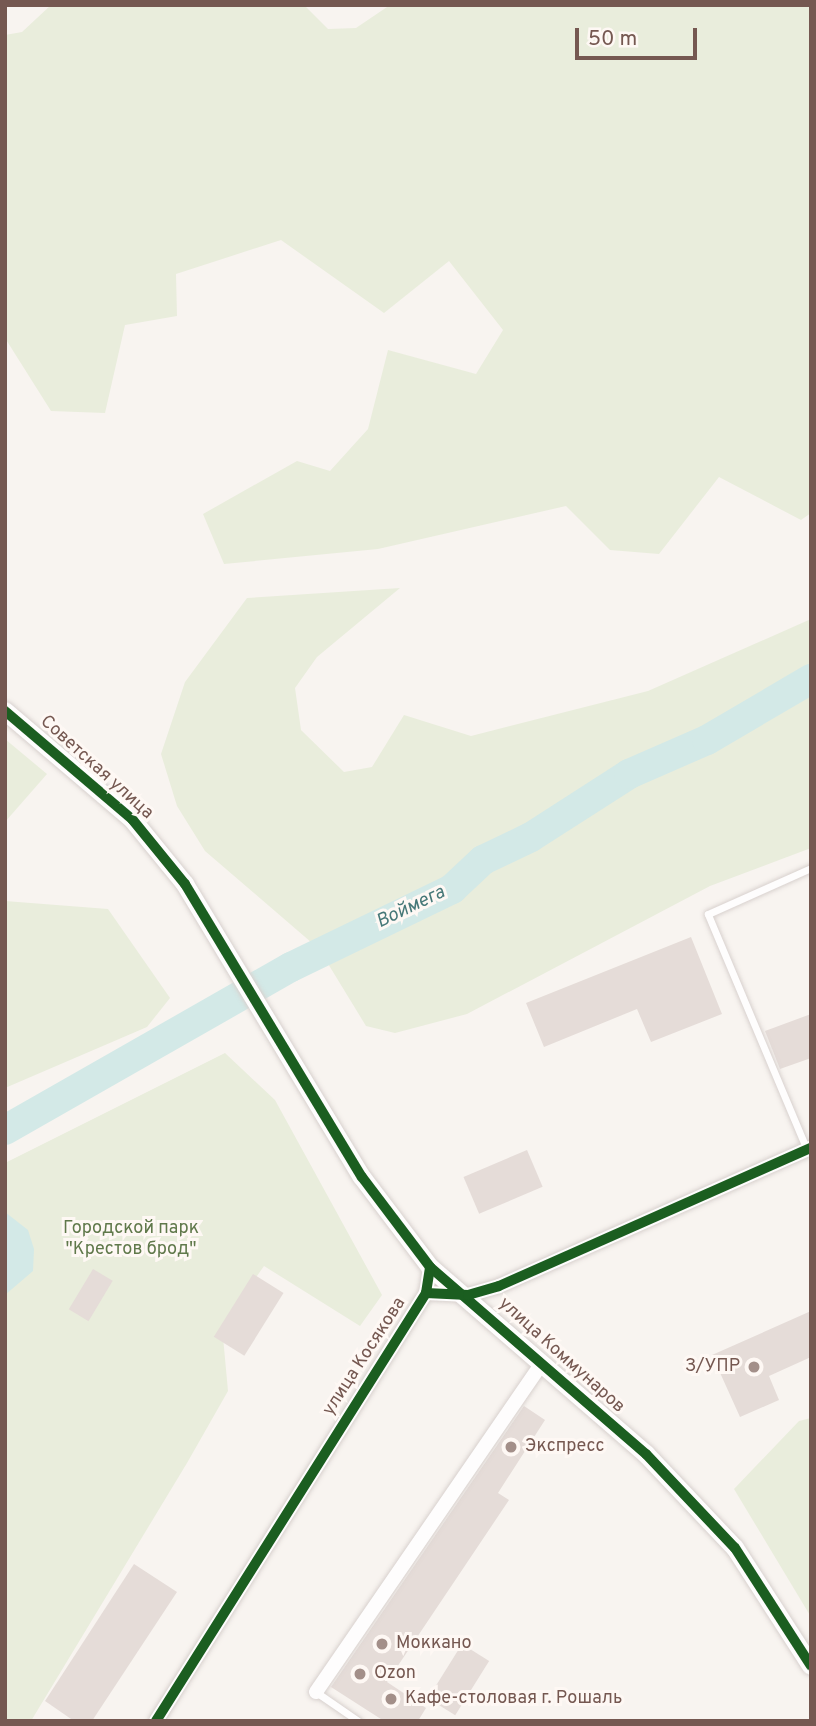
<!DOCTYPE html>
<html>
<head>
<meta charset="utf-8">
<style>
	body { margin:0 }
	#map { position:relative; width:816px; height:1726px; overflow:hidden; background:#f8f4f0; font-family:Overpass,sans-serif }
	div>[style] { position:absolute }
	.green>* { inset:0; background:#e9eddc }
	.water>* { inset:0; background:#d3e9e7 }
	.river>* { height:30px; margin:-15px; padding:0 15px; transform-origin:15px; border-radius:15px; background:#d3e9e7 }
	.building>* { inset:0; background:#e5dcd8; transform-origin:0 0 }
	.roads { filter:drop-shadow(0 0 2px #d8d1ce) drop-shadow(0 0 2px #d8d1ce) }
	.service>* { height:7px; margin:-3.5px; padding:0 3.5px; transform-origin:3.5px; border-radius:3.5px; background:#fefdfd }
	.minor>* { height:14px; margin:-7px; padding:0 7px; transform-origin:7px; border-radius:7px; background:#fefdfd }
	.tertiary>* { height:18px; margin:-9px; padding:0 9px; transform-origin:9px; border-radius:9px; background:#fefdfd }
	.cycleway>* { height:10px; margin:-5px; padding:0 5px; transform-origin:5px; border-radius:5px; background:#1b5e20 }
	.dots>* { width:19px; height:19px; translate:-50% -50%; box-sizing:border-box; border:4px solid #fef8f4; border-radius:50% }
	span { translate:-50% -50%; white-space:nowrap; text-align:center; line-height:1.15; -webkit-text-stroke:6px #fef8f4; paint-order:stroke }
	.street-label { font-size:18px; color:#755851 }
	.park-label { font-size:18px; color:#60794b }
	.poi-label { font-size:18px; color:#755851 }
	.right { translate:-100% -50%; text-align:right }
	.left { translate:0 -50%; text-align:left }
	.water-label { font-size:19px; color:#467878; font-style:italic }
	.frame { position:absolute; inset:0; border:7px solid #755851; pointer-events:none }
	.scale { position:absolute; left:575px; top:28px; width:122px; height:32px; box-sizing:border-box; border:4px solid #755851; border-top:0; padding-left:9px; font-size:21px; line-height:24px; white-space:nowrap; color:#755851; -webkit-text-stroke:5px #fef8f4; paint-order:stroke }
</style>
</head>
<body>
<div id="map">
	<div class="green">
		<div style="clip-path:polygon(51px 5px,304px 5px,328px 29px,356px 28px,390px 5px,811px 5px,811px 513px,801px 520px,719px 477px,659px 554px,610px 550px,566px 506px,378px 549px,224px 564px,203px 514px,297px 461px,330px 471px,368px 429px,388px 350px,476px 374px,503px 330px,449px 261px,384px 313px,281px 240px,176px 274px,177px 316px,125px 325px,105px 413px,51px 411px,5px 338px,5px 35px,22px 32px)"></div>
		<div style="clip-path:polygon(400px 588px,317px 657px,295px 688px,301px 730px,344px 772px,372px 767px,404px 715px,471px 736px,648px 691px,811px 619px,811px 848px,710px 886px,467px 1014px,395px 1033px,366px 1026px,319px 949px,205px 851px,177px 806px,161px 754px,185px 682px,247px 598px)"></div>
		<div style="clip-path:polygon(5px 739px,47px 774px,5px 822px)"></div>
		<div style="clip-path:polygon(5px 901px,108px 909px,170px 998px,147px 1027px,5px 1088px)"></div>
		<div style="clip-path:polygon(225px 1053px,275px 1100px,382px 1295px,360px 1326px,264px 1266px,222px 1326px,228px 1391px,187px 1463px,31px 1721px,5px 1721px,5px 1163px)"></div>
		<div style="clip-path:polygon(811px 1418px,811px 1617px,734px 1489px,799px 1421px)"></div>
	</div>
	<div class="water">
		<div style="clip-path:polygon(5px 1212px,28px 1230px,34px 1249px,33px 1271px,5px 1295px)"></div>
	</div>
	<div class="river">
		<div style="left:5px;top:1130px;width:329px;rotate:-29.7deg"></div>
		<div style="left:291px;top:967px;width:179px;rotate:-25.8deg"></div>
		<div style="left:452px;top:889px;width:42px;rotate:-43.1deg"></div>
		<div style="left:483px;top:860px;width:53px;rotate:-25.6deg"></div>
		<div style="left:531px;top:837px;width:117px;rotate:-32.7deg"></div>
		<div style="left:629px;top:774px;width:85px;rotate:-23.6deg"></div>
		<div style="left:707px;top:740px;width:121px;rotate:-30.4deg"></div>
	</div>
	<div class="building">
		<div style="clip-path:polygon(691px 937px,722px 1014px,651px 1042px,637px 1009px,544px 1047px,526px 1003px)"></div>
		<div style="clip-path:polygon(811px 1014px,811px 1058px,780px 1069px,765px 1031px)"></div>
		<div style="left:527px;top:1150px;width:40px;height:69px;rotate:67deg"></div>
		<div style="left:93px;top:1269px;width:23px;height:47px;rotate:31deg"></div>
		<div style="left:253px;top:1274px;width:36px;height:74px;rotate:32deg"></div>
		<div style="clip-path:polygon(811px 1311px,811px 1357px,769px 1376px,779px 1400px,740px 1417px,712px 1355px)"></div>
		<div style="clip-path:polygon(524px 1406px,545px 1420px,498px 1493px,509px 1500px,387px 1682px,426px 1708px,418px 1721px,384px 1721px,331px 1687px)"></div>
		<div style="clip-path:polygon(134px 1564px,177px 1592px,92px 1721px,74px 1721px,45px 1701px)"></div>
		<div style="left:462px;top:1644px;width:32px;height:64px;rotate:32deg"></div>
	</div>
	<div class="roads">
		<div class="service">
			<div style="left:807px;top:1150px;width:256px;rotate:-112.8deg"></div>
			<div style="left:708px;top:914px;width:113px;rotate:-24.1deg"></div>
			<div style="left:316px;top:1692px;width:51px;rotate:34.6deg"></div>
		</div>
		<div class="minor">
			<div style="left:426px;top:1293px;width:42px;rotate:2.7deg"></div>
			<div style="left:468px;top:1295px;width:32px;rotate:-16deg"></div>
			<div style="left:499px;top:1286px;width:341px;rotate:-23.9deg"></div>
			<div style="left:316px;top:1692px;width:397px;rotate:-55.5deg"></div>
			<div style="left:156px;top:1721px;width:506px;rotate:-57.75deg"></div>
			<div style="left:426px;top:1293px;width:26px;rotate:-81deg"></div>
		</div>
		<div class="tertiary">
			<div style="left:5px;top:711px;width:167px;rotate:40.4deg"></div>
			<div style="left:132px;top:819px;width:84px;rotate:50.8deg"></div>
			<div style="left:185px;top:884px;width:342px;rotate:58.9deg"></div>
			<div style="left:362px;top:1177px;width:113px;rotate:52.9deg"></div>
			<div style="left:430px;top:1267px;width:286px;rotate:40.9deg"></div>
			<div style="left:646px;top:1454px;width:129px;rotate:46.6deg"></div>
			<div style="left:735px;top:1548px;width:140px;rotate:57.2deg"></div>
		</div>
	</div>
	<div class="cycleway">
		<div style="left:5px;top:711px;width:167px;rotate:40.4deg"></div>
		<div style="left:132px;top:819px;width:84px;rotate:50.8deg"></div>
		<div style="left:185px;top:884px;width:342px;rotate:58.9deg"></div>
		<div style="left:362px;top:1177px;width:113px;rotate:52.9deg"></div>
		<div style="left:430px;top:1267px;width:286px;rotate:40.9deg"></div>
		<div style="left:646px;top:1454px;width:129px;rotate:46.6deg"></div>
		<div style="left:735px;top:1548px;width:140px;rotate:57.2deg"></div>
		<div style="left:426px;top:1293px;width:42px;rotate:2.7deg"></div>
		<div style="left:468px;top:1295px;width:32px;rotate:-16deg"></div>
		<div style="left:499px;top:1286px;width:341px;rotate:-23.9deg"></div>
		<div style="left:156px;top:1721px;width:506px;rotate:-57.75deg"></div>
		<div style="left:426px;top:1293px;width:26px;rotate:-81deg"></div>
	</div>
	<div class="dots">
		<div style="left:754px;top:1367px;background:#a38f89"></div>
		<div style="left:511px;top:1447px;background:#a38f89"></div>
		<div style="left:382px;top:1644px;background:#a38f89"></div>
		<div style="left:360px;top:1674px;background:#a38f89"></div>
		<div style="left:391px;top:1699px;background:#a38f89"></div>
	</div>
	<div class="street-label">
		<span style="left:96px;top:768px;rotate:42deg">Советская улица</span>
		<span style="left:561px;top:1356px;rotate:42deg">улица Коммунаров</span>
		<span style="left:365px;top:1357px;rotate:-57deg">улица Косякова</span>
	</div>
	<div class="park-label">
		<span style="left:131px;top:1240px">Городской парк<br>"Крестов брод"</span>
	</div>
	<div class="poi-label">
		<span class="right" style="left:740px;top:1367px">З/УПР</span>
		<span class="left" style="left:525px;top:1447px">Экспресс</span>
		<span class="left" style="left:396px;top:1644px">Моккано</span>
		<span class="left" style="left:374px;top:1674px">Ozon</span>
		<span class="left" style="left:405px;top:1699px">Кафе-столовая г. Рошаль</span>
	</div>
	<div class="water-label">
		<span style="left:411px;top:908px;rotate:-26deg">Воймега</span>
	</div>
	<div class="frame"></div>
	<div class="scale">50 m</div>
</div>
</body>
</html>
